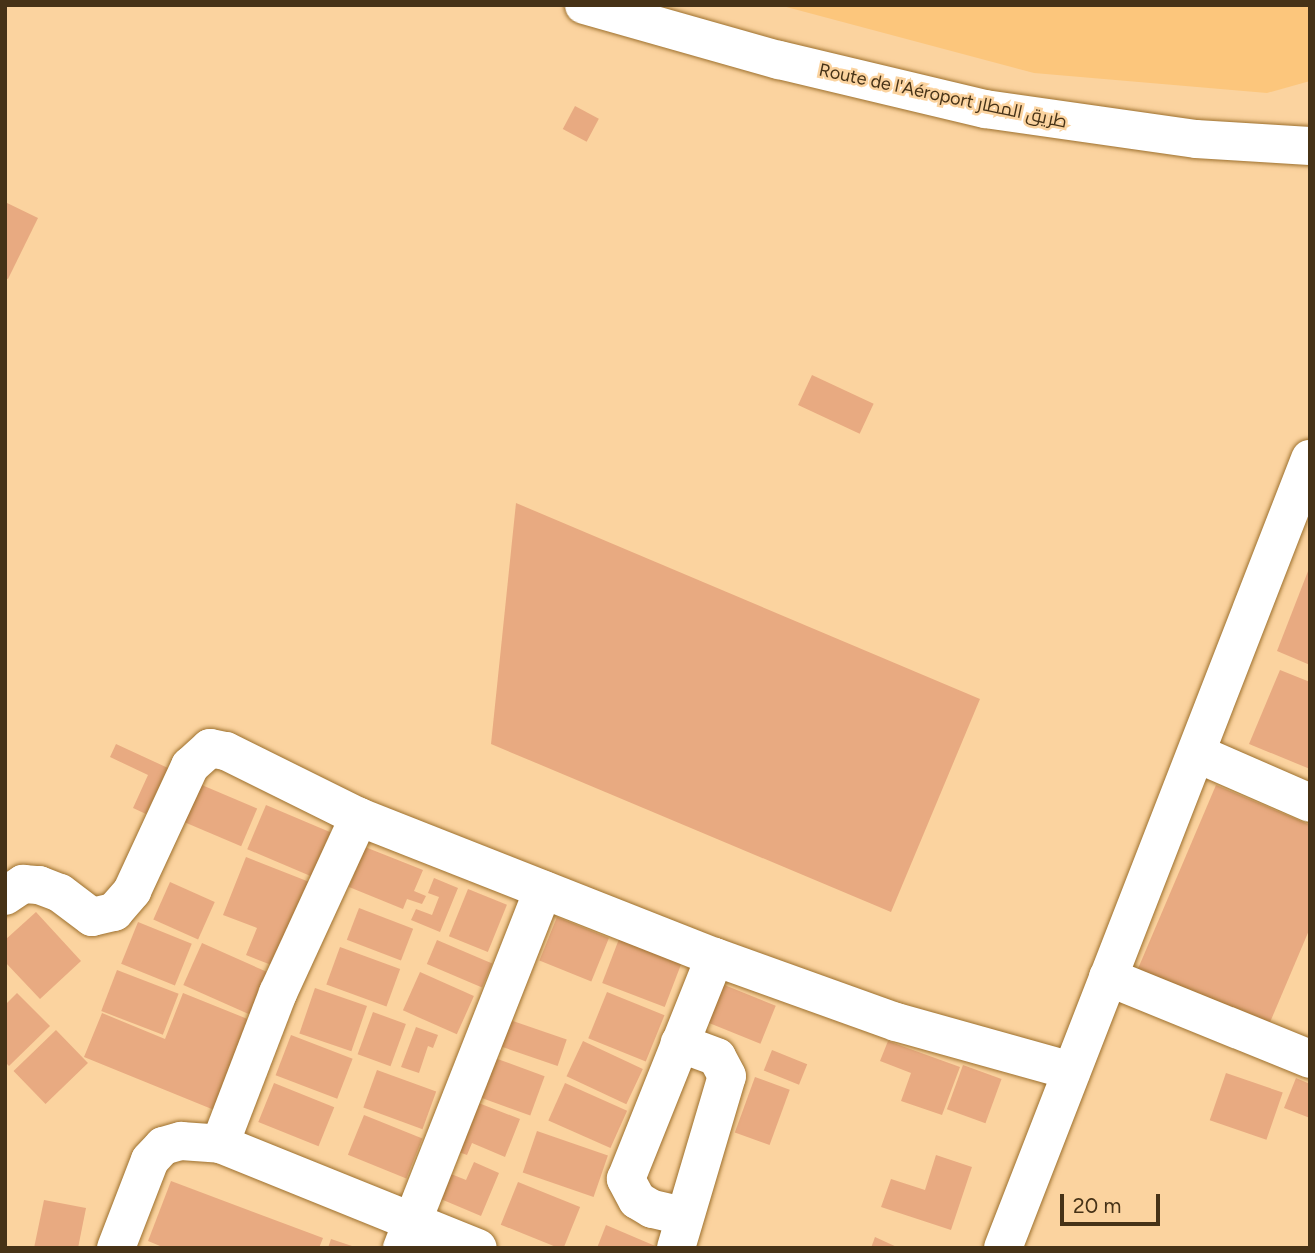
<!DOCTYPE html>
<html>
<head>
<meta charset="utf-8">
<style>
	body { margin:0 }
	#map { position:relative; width:1315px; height:1253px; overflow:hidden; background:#fbd39f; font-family:Figtree,Cairo,sans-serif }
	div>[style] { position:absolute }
	.built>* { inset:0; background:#fcc67c }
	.building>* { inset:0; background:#e8aa81; transform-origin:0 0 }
	.roads { filter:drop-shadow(0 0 2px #9d702d) drop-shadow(0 0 2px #9d702d) }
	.minor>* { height:38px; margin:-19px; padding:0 19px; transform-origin:19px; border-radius:19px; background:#fff }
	span { translate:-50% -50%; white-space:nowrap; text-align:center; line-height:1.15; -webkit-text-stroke:5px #fbd39f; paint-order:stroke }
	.street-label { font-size:18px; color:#463217 }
	.frame { position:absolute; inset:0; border:7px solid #463217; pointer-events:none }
	.scale { position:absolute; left:1060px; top:1194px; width:100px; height:32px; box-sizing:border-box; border:4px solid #463217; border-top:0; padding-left:9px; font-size:21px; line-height:24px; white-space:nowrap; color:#463217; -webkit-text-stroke:5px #fbd39f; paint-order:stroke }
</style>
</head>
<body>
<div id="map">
	<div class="built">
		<div style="clip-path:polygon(779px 5px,1310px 5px,1310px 81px,1267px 93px,1034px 73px)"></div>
	</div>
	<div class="building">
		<div style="left:575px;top:106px;width:27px;height:26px;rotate:28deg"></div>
		<div style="clip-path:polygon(5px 202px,38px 218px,8px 279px,5px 278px)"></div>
		<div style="left:812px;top:375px;width:68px;height:33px;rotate:25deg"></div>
		<div style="clip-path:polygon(516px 503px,980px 699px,891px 912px,491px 744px)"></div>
		<div style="clip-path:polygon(1310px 566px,1310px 665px,1277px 651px)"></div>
		<div style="clip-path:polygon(1280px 670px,1310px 682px,1310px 769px,1249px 744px)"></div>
		<div style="clip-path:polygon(116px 744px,168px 768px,146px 814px,133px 808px,148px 775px,110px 757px)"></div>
		<div style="left:190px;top:780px;width:73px;height:41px;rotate:23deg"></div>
		<div style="clip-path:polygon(1216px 785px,1310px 825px,1310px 928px,1268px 1027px,1137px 971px)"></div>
		<div style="left:266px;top:805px;width:70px;height:48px;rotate:23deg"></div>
		<div style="clip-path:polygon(365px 847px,423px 870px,414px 891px,426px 896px,422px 904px,407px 899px,403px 909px,349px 887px)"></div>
		<div style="clip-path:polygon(246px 857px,312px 883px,279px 968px,246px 955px,257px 928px,223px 915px)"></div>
		<div style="clip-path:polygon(434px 878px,458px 888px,440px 932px,411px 920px,416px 909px,432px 915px,439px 897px,428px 893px)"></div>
		<div style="left:170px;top:882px;width:49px;height:41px;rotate:24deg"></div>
		<div style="left:468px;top:889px;width:42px;height:51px;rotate:22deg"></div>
		<div style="left:359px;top:908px;width:58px;height:34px;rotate:21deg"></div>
		<div style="clip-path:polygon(36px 912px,81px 961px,40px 999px,5px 962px,5px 940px)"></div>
		<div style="left:557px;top:917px;width:56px;height:47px;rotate:22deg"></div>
		<div style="left:138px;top:922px;width:58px;height:45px;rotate:22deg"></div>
		<div style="left:619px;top:939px;width:67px;height:47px;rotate:21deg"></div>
		<div style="left:437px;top:940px;width:60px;height:26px;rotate:23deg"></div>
		<div style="left:202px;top:943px;width:77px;height:46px;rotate:24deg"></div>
		<div style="left:340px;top:947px;width:64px;height:40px;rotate:20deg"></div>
		<div style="left:117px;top:970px;width:66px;height:44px;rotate:21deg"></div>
		<div style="left:420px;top:972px;width:59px;height:42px;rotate:24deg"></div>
		<div style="left:722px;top:984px;width:58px;height:41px;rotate:22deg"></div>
		<div style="left:315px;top:988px;width:55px;height:48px;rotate:19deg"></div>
		<div style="left:607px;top:992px;width:62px;height:50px;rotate:22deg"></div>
		<div style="clip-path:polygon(17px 993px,50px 1026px,9px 1066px,5px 1062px,5px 1005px)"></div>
		<div style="clip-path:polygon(183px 993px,260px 1024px,224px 1114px,84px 1057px,102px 1013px,165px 1039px)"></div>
		<div style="left:373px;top:1012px;width:35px;height:45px;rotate:20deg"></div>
		<div style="left:510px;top:1020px;width:60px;height:28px;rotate:19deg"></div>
		<div style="clip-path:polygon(416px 1027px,438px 1035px,433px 1048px,428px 1046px,419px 1073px,401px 1067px)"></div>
		<div style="left:56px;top:1030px;width:46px;height:59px;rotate:46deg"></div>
		<div style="left:291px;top:1035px;width:66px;height:43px;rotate:21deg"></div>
		<div style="left:583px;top:1041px;width:66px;height:39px;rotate:25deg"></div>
		<div style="clip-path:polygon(888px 1041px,960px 1067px,942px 1115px,901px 1101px,911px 1073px,880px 1061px)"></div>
		<div style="left:772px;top:1050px;width:38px;height:22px;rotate:22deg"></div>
		<div style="left:492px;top:1057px;width:56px;height:42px;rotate:20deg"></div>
		<div style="left:963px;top:1065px;width:41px;height:47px;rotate:20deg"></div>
		<div style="left:377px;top:1070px;width:63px;height:40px;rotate:20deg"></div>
		<div style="left:1226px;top:1073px;width:60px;height:50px;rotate:19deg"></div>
		<div style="left:755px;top:1077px;width:37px;height:59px;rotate:20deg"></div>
		<div style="clip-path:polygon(1296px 1078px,1310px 1084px,1310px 1118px,1284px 1108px)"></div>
		<div style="left:274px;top:1083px;width:65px;height:42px;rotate:22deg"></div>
		<div style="left:565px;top:1083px;width:68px;height:41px;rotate:24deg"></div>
		<div style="clip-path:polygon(476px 1102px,520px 1119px,505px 1157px,472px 1143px,467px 1155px,456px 1151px)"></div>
		<div style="left:364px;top:1115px;width:63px;height:43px;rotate:22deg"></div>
		<div style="left:537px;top:1131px;width:75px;height:44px;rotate:19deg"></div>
		<div style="clip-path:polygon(936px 1155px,972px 1167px,951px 1230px,881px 1207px,891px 1179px,925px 1190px)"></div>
		<div style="clip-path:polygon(474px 1162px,499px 1173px,481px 1216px,436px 1197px,446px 1172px,466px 1180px)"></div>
		<div style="clip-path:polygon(171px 1181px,323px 1238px,319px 1248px,165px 1248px,148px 1241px)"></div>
		<div style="left:518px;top:1182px;width:67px;height:46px;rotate:22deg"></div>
		<div style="clip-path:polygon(44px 1200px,86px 1208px,78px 1248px,34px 1248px)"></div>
		<div style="clip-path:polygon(606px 1225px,660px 1248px,597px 1248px)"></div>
		<div style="clip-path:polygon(875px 1237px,899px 1248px,871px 1248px)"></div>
		<div style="clip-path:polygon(331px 1239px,355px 1247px,355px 1248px,328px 1248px)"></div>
	</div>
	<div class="roads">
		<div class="minor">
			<div style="left:584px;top:5px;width:203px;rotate:15.8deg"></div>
			<div style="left:779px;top:60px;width:212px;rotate:13.4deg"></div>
			<div style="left:985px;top:109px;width:213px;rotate:8.1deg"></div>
			<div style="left:1196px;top:139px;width:114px;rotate:3.5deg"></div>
			<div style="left:1198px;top:754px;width:122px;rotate:23.6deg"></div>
			<div style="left:5px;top:896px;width:22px;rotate:-34deg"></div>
			<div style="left:23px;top:884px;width:16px;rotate:4deg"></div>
			<div style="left:39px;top:885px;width:22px;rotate:21deg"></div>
			<div style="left:60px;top:893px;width:40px;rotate:37deg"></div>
			<div style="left:92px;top:917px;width:23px;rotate:-13deg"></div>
			<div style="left:114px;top:912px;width:28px;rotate:-49deg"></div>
			<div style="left:132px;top:891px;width:138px;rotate:-65.1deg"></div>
			<div style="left:190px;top:766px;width:27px;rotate:-42deg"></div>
			<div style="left:210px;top:748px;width:16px;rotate:11deg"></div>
			<div style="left:226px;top:751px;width:148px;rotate:26.4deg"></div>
			<div style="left:359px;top:817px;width:383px;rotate:21.5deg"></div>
			<div style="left:715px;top:957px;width:192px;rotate:19.8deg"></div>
			<div style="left:896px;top:1022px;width:182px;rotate:15.6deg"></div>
			<div style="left:1108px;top:977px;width:218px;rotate:22.1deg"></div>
			<div style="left:220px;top:1144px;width:162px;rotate:-69deg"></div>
			<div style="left:278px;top:993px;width:194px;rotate:-65.3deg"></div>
			<div style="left:683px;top:1216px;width:32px;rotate:-167deg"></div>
			<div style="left:652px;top:1209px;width:17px;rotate:-149deg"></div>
			<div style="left:637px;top:1200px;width:24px;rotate:-118deg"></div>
			<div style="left:626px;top:1179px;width:239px;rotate:-68.2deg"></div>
			<div style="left:116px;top:1248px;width:94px;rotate:-68.9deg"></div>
			<div style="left:150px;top:1160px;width:19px;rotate:-47deg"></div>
			<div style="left:163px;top:1146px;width:19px;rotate:-16deg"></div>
			<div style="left:181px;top:1141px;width:39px;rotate:4deg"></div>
			<div style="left:220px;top:1144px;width:278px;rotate:22deg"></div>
			<div style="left:402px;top:1248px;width:385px;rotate:-68.5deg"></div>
			<div style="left:676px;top:1248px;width:179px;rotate:-73.5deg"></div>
			<div style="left:727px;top:1076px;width:21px;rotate:-118deg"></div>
			<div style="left:717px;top:1057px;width:40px;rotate:-159.8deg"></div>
			<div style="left:1003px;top:1248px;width:847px;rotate:-68.74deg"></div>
		</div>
	</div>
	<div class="street-label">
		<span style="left:943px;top:96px;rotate:12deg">Route de l'Aéroport طريق المطار</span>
	</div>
	<div class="frame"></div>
	<div class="scale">20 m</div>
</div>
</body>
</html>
